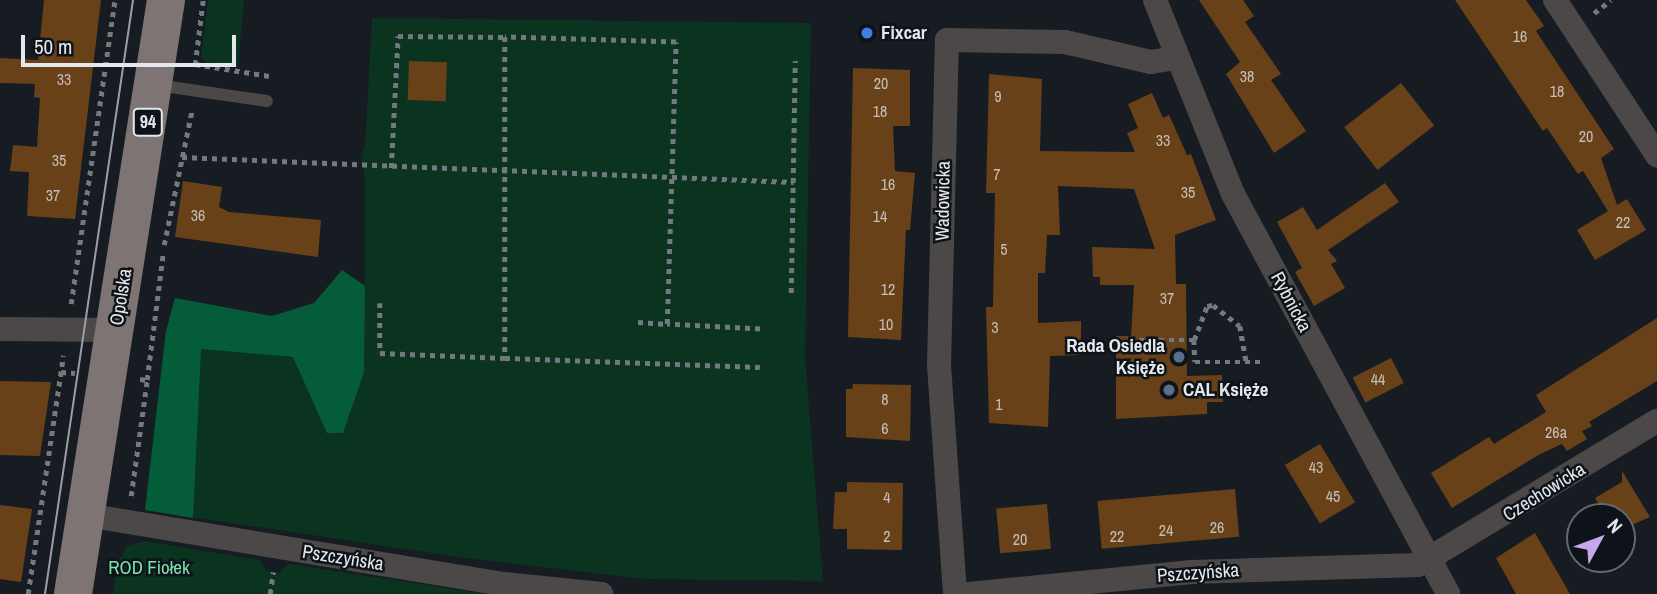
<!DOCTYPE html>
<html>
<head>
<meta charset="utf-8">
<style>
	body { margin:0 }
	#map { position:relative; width:1657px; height:594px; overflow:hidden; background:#161c22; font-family:"Archivo Narrow",sans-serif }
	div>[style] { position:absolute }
	.green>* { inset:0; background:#0a3420 }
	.forest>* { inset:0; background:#045d38 }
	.building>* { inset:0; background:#694118; transform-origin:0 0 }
	.path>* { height:4.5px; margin-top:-2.25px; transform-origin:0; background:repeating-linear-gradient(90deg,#74797f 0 5px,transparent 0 10px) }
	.service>* { height:12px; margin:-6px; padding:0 6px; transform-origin:6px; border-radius:6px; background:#4d4848 }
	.minor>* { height:24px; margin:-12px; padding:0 12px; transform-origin:12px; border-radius:12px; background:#4d4848 }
	.primary>* { height:38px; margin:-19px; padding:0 19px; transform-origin:19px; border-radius:19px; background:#7f7474 }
	.tram>* { height:2px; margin:-1px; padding:0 1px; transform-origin:1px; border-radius:1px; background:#9b9fa5 }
	.dots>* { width:19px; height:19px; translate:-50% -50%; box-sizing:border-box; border:4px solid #0d1319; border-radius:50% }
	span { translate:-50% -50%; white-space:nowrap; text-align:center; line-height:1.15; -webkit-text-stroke:5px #0d1319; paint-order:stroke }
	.number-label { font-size:16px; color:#c5beb8 }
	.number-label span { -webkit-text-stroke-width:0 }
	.shield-label span { padding:2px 5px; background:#0d1319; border:2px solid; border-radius:5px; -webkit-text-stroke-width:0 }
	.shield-label { font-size:18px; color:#e4e8ed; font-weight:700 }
	.poi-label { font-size:19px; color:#e4e8ed; font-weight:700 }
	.left { translate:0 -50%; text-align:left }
	.right { translate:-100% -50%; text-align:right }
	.street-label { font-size:19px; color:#e4e8ed }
	.park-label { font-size:19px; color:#7ce4aa }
	.north { position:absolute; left:1566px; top:503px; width:70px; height:70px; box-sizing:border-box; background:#0d1319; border:2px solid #63686e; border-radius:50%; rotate:49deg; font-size:19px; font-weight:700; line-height:28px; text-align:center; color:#e4e8ed }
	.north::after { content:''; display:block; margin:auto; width:24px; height:32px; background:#c8a5ef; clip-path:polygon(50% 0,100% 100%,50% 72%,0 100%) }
	.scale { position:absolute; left:21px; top:35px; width:215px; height:32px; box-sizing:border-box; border:4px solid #e4e8ed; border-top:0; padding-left:9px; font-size:21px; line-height:24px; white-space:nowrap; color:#e4e8ed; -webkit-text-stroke:5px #0d1319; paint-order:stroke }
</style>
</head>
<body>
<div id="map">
	<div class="green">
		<div style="clip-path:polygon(208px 0,244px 0,238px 67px,206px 62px,201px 57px)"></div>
		<div style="clip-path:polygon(372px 18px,811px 23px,805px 358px,823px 581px,645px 579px,465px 558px,145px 510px,166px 331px,364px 371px,365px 176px,361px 158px,365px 146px)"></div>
		<div style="clip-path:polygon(144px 541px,260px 560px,266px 571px,279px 573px,288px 564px,486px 594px,113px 594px,118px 562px,127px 546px)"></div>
	</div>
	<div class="forest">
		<div style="clip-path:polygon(342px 270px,365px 286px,364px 372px,343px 433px,327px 433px,293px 357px,201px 349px,193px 518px,145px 510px,166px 331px,175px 298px,272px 316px,314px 303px)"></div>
	</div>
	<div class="building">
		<div style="clip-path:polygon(44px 0,101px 0,75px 219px,27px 216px,29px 172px,10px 171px,13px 145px,37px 147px,40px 98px,34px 97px,35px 84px,0 83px,0 58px,38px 60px)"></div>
		<div style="clip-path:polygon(1199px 0,1243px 0,1254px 16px,1245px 22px,1281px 74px,1271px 80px,1306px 131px,1274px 153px,1226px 74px,1240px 62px)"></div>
		<div style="clip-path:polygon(1455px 0,1526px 0,1544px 26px,1536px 31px,1614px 149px,1601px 158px,1617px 205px,1627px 199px,1646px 230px,1595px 260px,1577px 230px,1608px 211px,1583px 171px,1578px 174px,1547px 128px,1543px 131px)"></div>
		<div style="left:409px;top:61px;width:38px;height:39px;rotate:2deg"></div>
		<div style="clip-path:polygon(853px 68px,910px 70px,910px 126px,893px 126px,895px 171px,915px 173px,910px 230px,906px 230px,901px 340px,848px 337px)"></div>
		<div style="clip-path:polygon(989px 74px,1042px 79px,1040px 151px,1135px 152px,1127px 133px,1138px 128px,1128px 104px,1152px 93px,1163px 118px,1169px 115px,1187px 155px,1191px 154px,1216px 220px,1175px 235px,1176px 284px,1186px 284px,1187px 376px,1222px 375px,1223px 402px,1207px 402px,1207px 414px,1116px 419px,1116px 336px,1131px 336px,1134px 285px,1100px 285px,1100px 277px,1093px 277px,1092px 247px,1155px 249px,1134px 189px,1058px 186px,1060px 235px,1047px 235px,1045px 273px,1038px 273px,1038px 323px,1081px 321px,1081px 355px,1050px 356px,1048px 427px,989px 423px,986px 307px,993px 307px,995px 193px,986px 193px)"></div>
		<div style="left:1401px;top:83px;width:54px;height:72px;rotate:52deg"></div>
		<div style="clip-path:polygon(183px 181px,222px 187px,219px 207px,229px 212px,321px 220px,318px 257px,175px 237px)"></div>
		<div style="clip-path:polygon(1385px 183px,1399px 202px,1328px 250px,1337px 261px,1331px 264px,1345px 288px,1314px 306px,1295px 272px,1302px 268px,1277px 222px,1303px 207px,1317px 230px)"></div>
		<div style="clip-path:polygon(1657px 318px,1657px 381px,1589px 422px,1592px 426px,1582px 431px,1587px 439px,1567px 451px,1562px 444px,1540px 454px,1452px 508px,1431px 473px,1489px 437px,1494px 444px,1546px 412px,1536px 395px)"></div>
		<div style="left:1391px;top:358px;width:28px;height:43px;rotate:63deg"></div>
		<div style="clip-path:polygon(0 381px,51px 382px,40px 456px,0 455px)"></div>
		<div style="clip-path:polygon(853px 384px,911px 385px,910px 441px,846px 437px,846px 389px,852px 389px)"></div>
		<div style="left:1320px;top:444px;width:68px;height:41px;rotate:59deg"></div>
		<div style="clip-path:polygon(1622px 471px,1650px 517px,1622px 529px,1622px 517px,1606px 517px,1595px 498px,1622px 482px)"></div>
		<div style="clip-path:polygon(847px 482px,903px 483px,902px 550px,847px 549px,847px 529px,833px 529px,835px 492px,847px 492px)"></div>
		<div style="left:1235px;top:489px;width:48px;height:138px;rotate:85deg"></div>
		<div style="left:1047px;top:504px;width:45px;height:51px;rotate:85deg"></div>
		<div style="clip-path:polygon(0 505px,32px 509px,21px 582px,0 579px)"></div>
		<div style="clip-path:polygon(1535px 533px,1570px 594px,1516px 594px,1496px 558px)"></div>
	</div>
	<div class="path">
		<div style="left:1594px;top:13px;width:21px;rotate:-37deg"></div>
		<div style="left:195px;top:64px;width:75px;rotate:9.2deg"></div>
		<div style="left:195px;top:65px;width:65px;rotate:-83deg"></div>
		<div style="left:182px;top:157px;width:612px;rotate:2.34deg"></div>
		<div style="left:391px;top:168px;width:132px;rotate:-87deg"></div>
		<div style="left:398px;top:36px;width:107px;rotate:0.5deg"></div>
		<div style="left:164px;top:245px;width:138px;rotate:-78.3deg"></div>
		<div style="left:791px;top:293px;width:232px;rotate:-89deg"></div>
		<div style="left:380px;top:303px;width:50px;rotate:90deg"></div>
		<div style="left:380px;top:353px;width:125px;rotate:2.3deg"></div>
		<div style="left:71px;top:304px;width:307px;rotate:-81.8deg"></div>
		<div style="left:638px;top:322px;width:29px;rotate:4deg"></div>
		<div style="left:760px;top:329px;width:93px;rotate:-176.9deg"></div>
		<div style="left:667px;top:324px;width:282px;rotate:-88.2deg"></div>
		<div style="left:676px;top:42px;width:171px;rotate:-178.3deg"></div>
		<div style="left:505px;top:37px;width:321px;rotate:90deg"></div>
		<div style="left:505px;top:358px;width:255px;rotate:2deg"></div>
		<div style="left:1129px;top:340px;width:65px"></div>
		<div style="left:1194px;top:340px;width:22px;rotate:87deg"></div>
		<div style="left:1195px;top:362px;width:67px"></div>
		<div style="left:1194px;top:340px;width:36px;rotate:-69deg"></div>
		<div style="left:1207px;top:306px;width:6px;rotate:-9deg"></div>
		<div style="left:1213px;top:305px;width:34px;rotate:38deg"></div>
		<div style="left:1240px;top:326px;width:36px;rotate:80deg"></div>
		<div style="left:61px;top:372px;width:14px;rotate:4deg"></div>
		<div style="left:140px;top:379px;width:7px;rotate:8deg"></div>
		<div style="left:147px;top:380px;width:127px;rotate:-82.8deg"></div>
		<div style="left:131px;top:496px;width:117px;rotate:-82.1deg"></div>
		<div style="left:28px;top:594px;width:241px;rotate:-81.6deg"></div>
		<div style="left:270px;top:594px;width:22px;rotate:-82deg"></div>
	</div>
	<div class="service">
		<div style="left:157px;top:85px;width:111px;rotate:8.3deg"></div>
	</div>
	<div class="minor">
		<div style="left:1155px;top:0;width:209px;rotate:68.1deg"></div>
		<div style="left:1233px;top:194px;width:454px;rotate:61.7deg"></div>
		<div style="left:1555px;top:0;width:186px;rotate:56.7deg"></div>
		<div style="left:0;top:329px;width:116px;rotate:0.5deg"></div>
		<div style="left:86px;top:515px;width:425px;rotate:9.4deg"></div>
		<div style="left:505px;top:584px;width:97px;rotate:5.9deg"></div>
		<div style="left:955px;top:594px;width:230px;rotate:-94deg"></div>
		<div style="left:939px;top:365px;width:325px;rotate:-88.6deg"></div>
		<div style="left:947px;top:40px;width:118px;rotate:1deg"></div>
		<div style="left:1065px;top:42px;width:88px;rotate:13.1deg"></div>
		<div style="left:1151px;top:62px;width:26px;rotate:-9deg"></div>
		<div style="left:968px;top:594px;width:225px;rotate:-5.6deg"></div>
		<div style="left:1192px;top:572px;width:226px;rotate:-1.8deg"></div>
		<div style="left:1418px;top:565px;width:279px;rotate:-31.1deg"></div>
	</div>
	<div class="primary">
		<div style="left:73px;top:594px;width:601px;rotate:-81.1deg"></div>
	</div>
	<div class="tram">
		<div style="left:45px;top:594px;width:600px;rotate:-81.57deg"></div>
	</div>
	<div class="dots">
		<div style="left:867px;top:33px;background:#3f7fe0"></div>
		<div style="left:1179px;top:357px;background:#5c6f8a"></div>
		<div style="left:1169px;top:390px;background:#5c6f8a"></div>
	</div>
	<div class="number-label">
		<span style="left:1520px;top:36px">16</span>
		<span style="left:1247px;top:76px">38</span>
		<span style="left:64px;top:79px">33</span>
		<span style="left:881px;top:83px">20</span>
		<span style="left:1557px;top:91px">18</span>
		<span style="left:998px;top:96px">9</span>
		<span style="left:880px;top:111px">18</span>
		<span style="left:1586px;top:136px">20</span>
		<span style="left:1163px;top:140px">33</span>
		<span style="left:59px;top:160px">35</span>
		<span style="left:997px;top:174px">7</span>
		<span style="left:888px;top:184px">16</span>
		<span style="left:1188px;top:192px">35</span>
		<span style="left:53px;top:195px">37</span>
		<span style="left:198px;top:215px">36</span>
		<span style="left:880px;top:216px">14</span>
		<span style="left:1623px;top:222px">22</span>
		<span style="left:1004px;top:249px">5</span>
		<span style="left:888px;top:289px">12</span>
		<span style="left:1167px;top:298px">37</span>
		<span style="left:886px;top:324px">10</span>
		<span style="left:995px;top:327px">3</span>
		<span style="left:1378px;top:379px">44</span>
		<span style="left:885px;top:399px">8</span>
		<span style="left:999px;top:404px">1</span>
		<span style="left:885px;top:428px">6</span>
		<span style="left:1556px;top:432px">26a</span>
		<span style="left:1316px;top:467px">43</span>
		<span style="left:1333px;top:496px">45</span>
		<span style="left:887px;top:497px">4</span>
		<span style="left:1217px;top:527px">26</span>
		<span style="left:1166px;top:530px">24</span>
		<span style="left:887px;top:536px">2</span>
		<span style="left:1117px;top:536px">22</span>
		<span style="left:1020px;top:539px">20</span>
	</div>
	<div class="shield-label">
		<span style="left:148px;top:122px">94</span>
	</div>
	<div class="poi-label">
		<span class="left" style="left:881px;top:33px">Fixcar</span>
		<span class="right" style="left:1165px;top:357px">Rada Osiedla<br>Księże</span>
		<span class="left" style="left:1183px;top:390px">CAL Księże</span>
	</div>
	<div class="street-label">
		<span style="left:943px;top:201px;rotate:-89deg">Wadowicka</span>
		<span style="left:121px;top:297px;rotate:-81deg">Opolska</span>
		<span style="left:1291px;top:302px;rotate:62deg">Rybnicka</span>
		<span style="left:1544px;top:492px;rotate:-32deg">Czechowicka</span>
		<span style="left:343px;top:558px;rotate:9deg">Pszczyńska</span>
		<span style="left:1198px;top:573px;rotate:-4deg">Pszczyńska</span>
	</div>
	<div class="park-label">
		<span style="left:149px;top:568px">ROD Fiołek</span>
	</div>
	<div class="north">N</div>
	<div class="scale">50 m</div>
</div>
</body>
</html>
